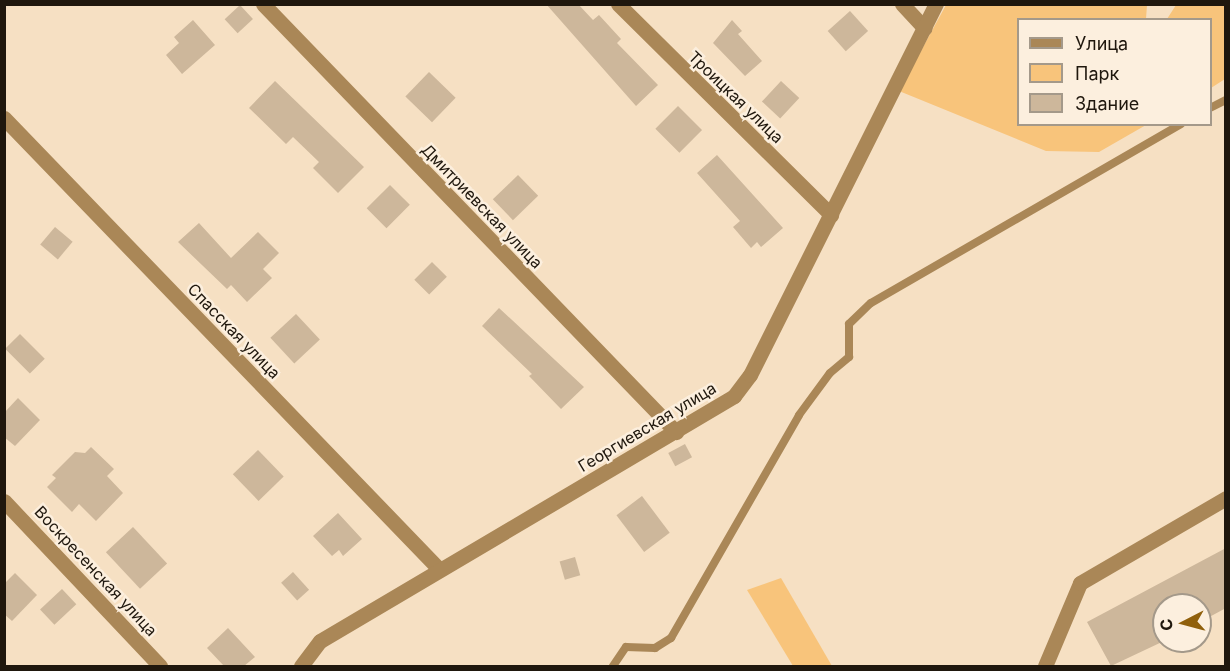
<!DOCTYPE html>
<html>
<head>
<meta charset="utf-8">
<style>
	body { margin:0 }
	#map { position:relative; width:1230px; height:671px; overflow:hidden; background:#f6e0c3; font-family:Inter,sans-serif }
	div>[style] { position:absolute }
	.green>* { inset:0; background:#f8c47b }
	.building>* { inset:0; background:#cdb79b; transform-origin:0 0 }
	.service>* { height:8px; margin:-4px; padding:0 4px; transform-origin:4px; border-radius:4px; background:#aa8757 }
	.minor>* { height:15px; margin:-7.5px; padding:0 7.5px; transform-origin:7.5px; border-radius:7.5px; background:#aa8757 }
	span { translate:-50% -50%; white-space:nowrap; text-align:center; line-height:1.15; -webkit-text-stroke:5px #fcefde; paint-order:stroke }
	.street-label { font-size:16px; color:#1f170d }
	.frame { position:absolute; inset:0; border:6px solid #1f170d; pointer-events:none }
	.legend { position:absolute; left:1017px; top:18px; width:195px; height:108px; box-sizing:border-box; background:#fcefde; border:2px solid #a4998a; margin:0; padding:8px 10px; list-style:none; font-size:18px; color:#1f170d }
	.legend li { display:flex; align-items:center; gap:12px; height:30px }
	.legend b { width:30px; border:2px solid #a4998a }
	.north { position:absolute; left:1152px; top:593px; width:60px; height:60px; box-sizing:border-box; background:#fcefde; border:2px solid #a4998a; border-radius:50%; rotate:264deg; font-size:16px; font-weight:700; line-height:24px; text-align:center; color:#1f170d }
	.north::after { content:''; display:block; margin:auto; width:21px; height:27px; background:#90600c; clip-path:polygon(50% 0,100% 100%,50% 72%,0 100%) }
</style>
</head>
<body>
<div id="map">
	<div class="green">
		<div style="clip-path:polygon(946px 5px,1147px 5px,1146px 19px,1018px 20px,1018px 124px,1146px 125px,1099px 152px,1046px 151px,899px 91px)"></div>
		<div style="clip-path:polygon(1176px 5px,1225px 5px,1225px 79px,1211px 88px,1210px 20px,1167px 19px)"></div>
		<div style="clip-path:polygon(781px 578px,832px 666px,793px 666px,747px 590px)"></div>
	</div>
	<div class="building">
		<div style="clip-path:polygon(546px 4px,578px 4px,593px 20px,599px 15px,621px 39px,617px 43px,658px 85px,636px 106px)"></div>
		<div style="left:240px;top:5px;width:19px;height:21px;rotate:47deg"></div>
		<div style="left:850px;top:11px;width:27px;height:30px;rotate:48deg"></div>
		<div style="clip-path:polygon(193px 20px,215px 45px,182px 74px,166px 55px,179px 43px,174px 37px)"></div>
		<div style="clip-path:polygon(732px 20px,742px 31px,738px 34px,762px 61px,745px 76px,713px 43px)"></div>
		<div style="left:429px;top:72px;width:37px;height:34px;rotate:44deg"></div>
		<div style="clip-path:polygon(275px 81px,364px 167px,338px 193px,313px 168px,319px 162px,293px 137px,286px 144px,249px 108px)"></div>
		<div style="left:781px;top:81px;width:25px;height:28px;rotate:43deg"></div>
		<div style="left:678px;top:106px;width:34px;height:32px;rotate:45deg"></div>
		<div style="clip-path:polygon(717px 155px,783px 228px,761px 247px,757px 242px,751px 248px,733px 227px,740px 221px,697px 173px)"></div>
		<div style="left:518px;top:175px;width:29px;height:35px;rotate:46deg"></div>
		<div style="left:390px;top:185px;width:28px;height:33px;rotate:45deg"></div>
		<div style="clip-path:polygon(199px 223px,231px 258px,258px 232px,279px 253px,263px 269px,272px 278px,247px 302px,231px 285px,227px 289px,178px 242px)"></div>
		<div style="left:55px;top:227px;width:23px;height:23px;rotate:40deg"></div>
		<div style="left:432px;top:262px;width:21px;height:25px;rotate:45deg"></div>
		<div style="clip-path:polygon(499px 308px,584px 387px,561px 409px,529px 376px,532px 374px,482px 326px)"></div>
		<div style="left:296px;top:314px;width:35px;height:35px;rotate:47deg"></div>
		<div style="left:20px;top:334px;width:35px;height:21px;rotate:45deg"></div>
		<div style="clip-path:polygon(18px 398px,40px 420px,15px 446px,4px 437px,4px 413px)"></div>
		<div style="left:685px;top:444px;width:15px;height:19px;rotate:62deg"></div>
		<div style="clip-path:polygon(91px 447px,114px 469px,107px 476px,123px 493px,96px 521px,79px 504px,72px 512px,47px 487px,56px 478px,52px 475px,75px 452px,85px 453px)"></div>
		<div style="left:258px;top:450px;width:37px;height:35px;rotate:46deg"></div>
		<div style="left:642px;top:496px;width:46px;height:32px;rotate:53deg"></div>
		<div style="clip-path:polygon(338px 513px,362px 539px,343px 556px,339px 550px,332px 556px,313px 536px)"></div>
		<div style="left:133px;top:527px;width:50px;height:37px;rotate:47deg"></div>
		<div style="clip-path:polygon(1226px 548px,1226px 608px,1200px 622px,1200px 605px,1164px 605px,1164px 641px,1111px 666px,1087px 622px)"></div>
		<div style="left:575px;top:557px;width:19px;height:16px;rotate:74deg"></div>
		<div style="left:293px;top:572px;width:24px;height:16px;rotate:48deg"></div>
		<div style="clip-path:polygon(15px 573px,37px 595px,12px 621px,4px 614px,4px 584px)"></div>
		<div style="left:62px;top:589px;width:21px;height:30px;rotate:47deg"></div>
		<div style="clip-path:polygon(228px 628px,255px 657px,244px 666px,224px 666px,207px 648px)"></div>
	</div>
	<div class="service">
		<div style="left:1210px;top:108px;width:18px;rotate:-27deg"></div>
		<div style="left:613px;top:666px;width:23px;rotate:-56deg"></div>
		<div style="left:626px;top:647px;width:29px;rotate:2deg"></div>
		<div style="left:655px;top:648px;width:19px;rotate:-32deg"></div>
		<div style="left:671px;top:638px;width:257px;rotate:-60.1deg"></div>
		<div style="left:799px;top:415px;width:52px;rotate:-53.6deg"></div>
		<div style="left:830px;top:373px;width:25px;rotate:-40deg"></div>
		<div style="left:849px;top:357px;width:33px;rotate:-90deg"></div>
		<div style="left:849px;top:324px;width:30px;rotate:-44deg"></div>
		<div style="left:871px;top:303px;width:358px;rotate:-30deg"></div>
	</div>
	<div class="minor">
		<div style="left:263px;top:4px;width:595px;rotate:46.02deg"></div>
		<div style="left:618px;top:4px;width:300px;rotate:44.7deg"></div>
		<div style="left:902px;top:4px;width:33px;rotate:47deg"></div>
		<div style="left:4px;top:118px;width:625px;rotate:46.04deg"></div>
		<div style="left:4px;top:501px;width:227px;rotate:46.6deg"></div>
		<div style="left:301px;top:666px;width:31px;rotate:-53deg"></div>
		<div style="left:320px;top:641px;width:481px;rotate:-30.6deg"></div>
		<div style="left:734px;top:396px;width:26px;rotate:-53deg"></div>
		<div style="left:750px;top:375px;width:415px;rotate:-63.4deg"></div>
		<div style="left:1045px;top:666px;width:90px;rotate:-67.1deg"></div>
		<div style="left:1080px;top:583px;width:169px;rotate:-30.2deg"></div>
	</div>
	<div class="street-label">
		<span style="left:736px;top:97px;rotate:44deg">Троицкая улица</span>
		<span style="left:482px;top:206px;rotate:46deg">Дмитриевская улица</span>
		<span style="left:234px;top:331px;rotate:46deg">Спасская улица</span>
		<span style="left:647px;top:427px;rotate:-31deg">Георгиевская улица</span>
		<span style="left:96px;top:571px;rotate:47deg">Воскресенская улица</span>
	</div>
	<div class="frame"></div>
	<ul class="legend">
	<li><b style="height:8px;background:#aa8757"></b>Улица</li>
	<li><b style="height:16px;background:#f8c47b"></b>Парк</li>
	<li><b style="height:16px;background:#cdb79b"></b>Здание</li>
	</ul>
	<div class="north">С</div>
</div>
</body>
</html>
